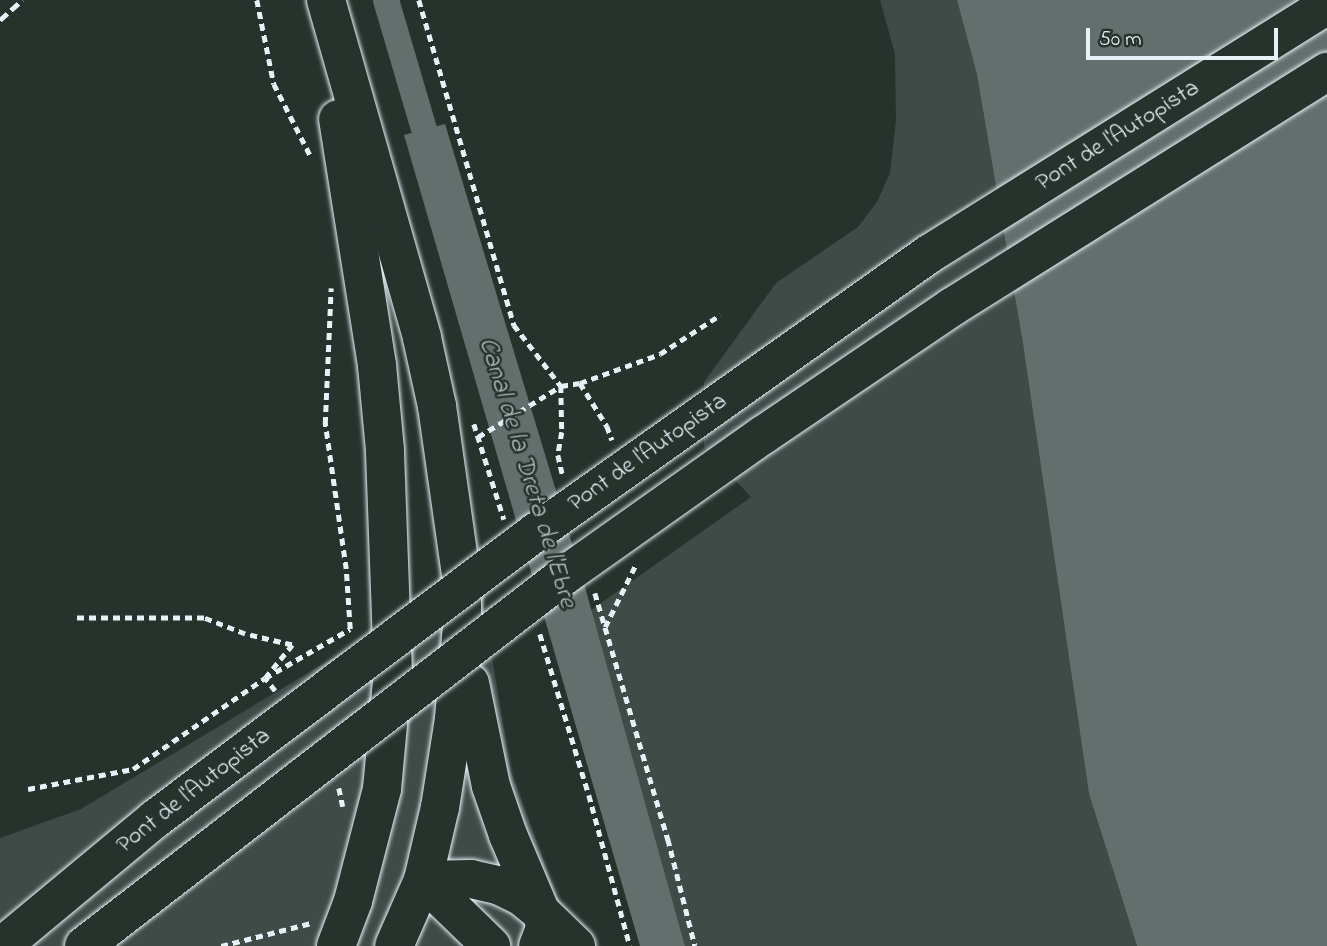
<!DOCTYPE html>
<html>
<head>
<meta charset="utf-8">
<style>
	body { margin:0 }
	#map { position:relative; width:1327px; height:946px; overflow:hidden; background:#26332d; font-family:"Indie Flower",sans-serif }
	div>[style] { position:absolute }
	.green>* { inset:0; background:#3e4b47 }
	.water>* { inset:0; background:#636f6d }
	.canal>* { height:26px; margin:-13px; padding:0 13px; transform-origin:13px; border-radius:13px; background:#636f6d }
	.path>* { height:4.5px; margin-top:-2.25px; transform-origin:0; background:repeating-linear-gradient(90deg,#e8f1f8 0 7px,transparent 0 12px) }
	.roads { filter:drop-shadow(0 0 2px #e8f1f8) drop-shadow(0 0 2px #e8f1f8) }
	.primary>* { height:38px; margin:-19px; padding:0 19px; transform-origin:19px; border-radius:19px; background:#26332d }
	.rail>* { height:5px; margin-top:-2.5px; transform-origin:0; background:repeating-linear-gradient(90deg,#e8f1f8 0 10px,transparent 0 15px) }
	.bridges { filter:drop-shadow(0 0 2px #e8f1f8) drop-shadow(0 0 2px #e8f1f8) }
	.highway-bridge>* { height:38px; margin:-19px; padding:0 19px; transform-origin:19px; border-radius:19px; background:#26332d }
	span { translate:-50% -50%; white-space:nowrap; text-align:center; line-height:1.15; -webkit-text-stroke:5px #26332d; paint-order:stroke }
	.street-label { font-size:24px; color:#e8f1f8 }
	.water-label { font-size:26px; color:#b3bdc0; font-style:italic }
	.scale { position:absolute; left:1086px; top:28px; width:192px; height:32px; box-sizing:border-box; border:4px solid #e8f1f8; border-top:0; padding-left:9px; font-size:21px; line-height:24px; white-space:nowrap; color:#e8f1f8; -webkit-text-stroke:5px #26332d; paint-order:stroke }
</style>
</head>
<body>
<div id="map">
	<div class="green">
		<div style="clip-path:polygon(880px 0,957px 0,977px 75px,1023px 344px,1089px 794px,1137px 946px,685px 946px,591px 610px,751px 497px,704px 447px,704px 382px,776px 283px,858px 227px,877px 202px,890px 173px,896px 120px,895px 54px)"></div>
		<div style="clip-path:polygon(475px 556px,511px 771px,557px 897px,588px 938px,573px 946px,0 946px,0 838px,81px 809px,358px 643px)"></div>
	</div>
	<div class="water">
		<div style="clip-path:polygon(957px 0,1327px 0,1327px 946px,1137px 946px,1089px 794px,1023px 344px,977px 75px)"></div>
		<div style="clip-path:polygon(445px 124px,583px 580px,685px 946px,640px 946px,543px 613px,404px 135px)"></div>
	</div>
	<div class="canal">
		<div style="left:386px;top:0;width:170px;rotate:73.6deg"></div>
	</div>
	<div class="path">
		<div style="left:257px;top:0;width:86px;rotate:78.6deg"></div>
		<div style="left:274px;top:84px;width:82px;rotate:63.1deg"></div>
		<div style="left:419px;top:0;width:339px;rotate:73.7deg"></div>
		<div style="left:514px;top:325px;width:77px;rotate:52.4deg"></div>
		<div style="left:561px;top:386px;width:46px;rotate:88.8deg"></div>
		<div style="left:562px;top:432px;width:23px;rotate:100deg"></div>
		<div style="left:558px;top:455px;width:22px;rotate:77deg"></div>
		<div style="left:580px;top:383px;width:51px;rotate:57.9deg"></div>
		<div style="left:607px;top:426px;width:15px;rotate:70deg"></div>
		<div style="left:474px;top:424px;width:100px;rotate:72.5deg"></div>
		<div style="left:478px;top:437px;width:97px;rotate:-31.6deg"></div>
		<div style="left:561px;top:386px;width:19px;rotate:-9deg"></div>
		<div style="left:580px;top:383px;width:85px;rotate:-19.9deg"></div>
		<div style="left:660px;top:354px;width:72px;rotate:-33deg"></div>
		<div style="left:595px;top:593px;width:257px;rotate:73.5deg"></div>
		<div style="left:668px;top:839px;width:110px;rotate:75.8deg"></div>
		<div style="left:605px;top:627px;width:68px;rotate:-63.8deg"></div>
		<div style="left:540px;top:634px;width:168px;rotate:73.1deg"></div>
		<div style="left:589px;top:795px;width:156px;rotate:74.8deg"></div>
		<div style="left:275px;top:691px;width:16px;rotate:-128deg"></div>
		<div style="left:265px;top:678px;width:98px;rotate:-30deg"></div>
		<div style="left:350px;top:629px;width:60px;rotate:-93.8deg"></div>
		<div style="left:346px;top:569px;width:147px;rotate:-98.2deg"></div>
		<div style="left:325px;top:424px;width:136px;rotate:-87.5deg"></div>
		<div style="left:339px;top:788px;width:19px;rotate:78deg"></div>
		<div style="left:28px;top:789px;width:107px;rotate:-10.8deg"></div>
		<div style="left:133px;top:769px;width:160px;rotate:-34.6deg"></div>
		<div style="left:265px;top:678px;width:43px;rotate:-50.7deg"></div>
		<div style="left:292px;top:645px;width:48px;rotate:-166.8deg"></div>
		<div style="left:245px;top:634px;width:44px;rotate:-158.7deg"></div>
		<div style="left:204px;top:618px;width:128px;rotate:180deg"></div>
		<div style="left:221px;top:946px;width:93px;rotate:-14.3deg"></div>
	</div>
	<div class="roads">
		<div class="primary">
			<div style="left:326px;top:0;width:351px;rotate:74.1deg"></div>
			<div style="left:422px;top:338px;width:70px;rotate:77.6deg"></div>
			<div style="left:437px;top:406px;width:177px;rotate:81.9deg"></div>
			<div style="left:462px;top:581px;width:44px;rotate:90deg"></div>
			<div style="left:462px;top:625px;width:94px;rotate:94.9deg"></div>
			<div style="left:454px;top:719px;width:89px;rotate:99deg"></div>
			<div style="left:440px;top:807px;width:75px;rotate:103.1deg"></div>
			<div style="left:423px;top:880px;width:72px;rotate:113.7deg"></div>
			<div style="left:470px;top:683px;width:105px;rotate:78.5deg"></div>
			<div style="left:491px;top:786px;width:52px;rotate:70.9deg"></div>
			<div style="left:508px;top:835px;width:92px;rotate:67deg"></div>
			<div style="left:544px;top:920px;width:8px;rotate:83deg"></div>
			<div style="left:545px;top:928px;width:19px;rotate:111deg"></div>
			<div style="left:423px;top:880px;width:48px;rotate:-1.2deg"></div>
			<div style="left:471px;top:879px;width:28px;rotate:13deg"></div>
			<div style="left:498px;top:885px;width:25px;rotate:26deg"></div>
			<div style="left:521px;top:896px;width:26px;rotate:39deg"></div>
			<div style="left:541px;top:912px;width:49px;rotate:44.2deg"></div>
			<div style="left:423px;top:880px;width:95px;rotate:44.1deg"></div>
			<div style="left:336px;top:946px;width:48px;rotate:-69.3deg"></div>
			<div style="left:353px;top:901px;width:116px;rotate:-75.5deg"></div>
			<div style="left:382px;top:789px;width:119px;rotate:-84.7deg"></div>
			<div style="left:393px;top:671px;width:221px;rotate:-92.1deg"></div>
			<div style="left:385px;top:450px;width:85px;rotate:-95.4deg"></div>
			<div style="left:377px;top:365px;width:249px;rotate:-99deg"></div>
		</div>
	</div>
	<div class="rail">
		<div style="left:0;top:20px;width:30px;rotate:-42deg"></div>
	</div>
	<div class="bridges">
		<div class="highway-bridge">
			<div style="left:2px;top:946px;width:199px;rotate:-39.7deg"></div>
			<div style="left:155px;top:819px;width:476px;rotate:-37deg"></div>
			<div style="left:535px;top:533px;width:483px;rotate:-35.3deg"></div>
			<div style="left:929px;top:254px;width:469px;rotate:-32deg"></div>
			<div style="left:84px;top:946px;width:607px;rotate:-37.64deg"></div>
			<div style="left:565px;top:575px;width:242px;rotate:-35.3deg"></div>
			<div style="left:763px;top:435px;width:228px;rotate:-34.1deg"></div>
			<div style="left:952px;top:307px;width:443px;rotate:-32.1deg"></div>
		</div>
	</div>
	<div class="street-label">
		<span style="left:1118px;top:136px;rotate:-32deg">Pont de l'Autopista</span>
		<span style="left:648px;top:453px;rotate:-35deg">Pont de l'Autopista</span>
		<span style="left:194px;top:791px;rotate:-38deg">Pont de l'Autopista</span>
	</div>
	<div class="water-label">
		<span style="left:526px;top:473px;rotate:73deg">Canal de la Dreta de l'Ebre</span>
	</div>
	<div class="scale">50 m</div>
</div>
</body>
</html>
